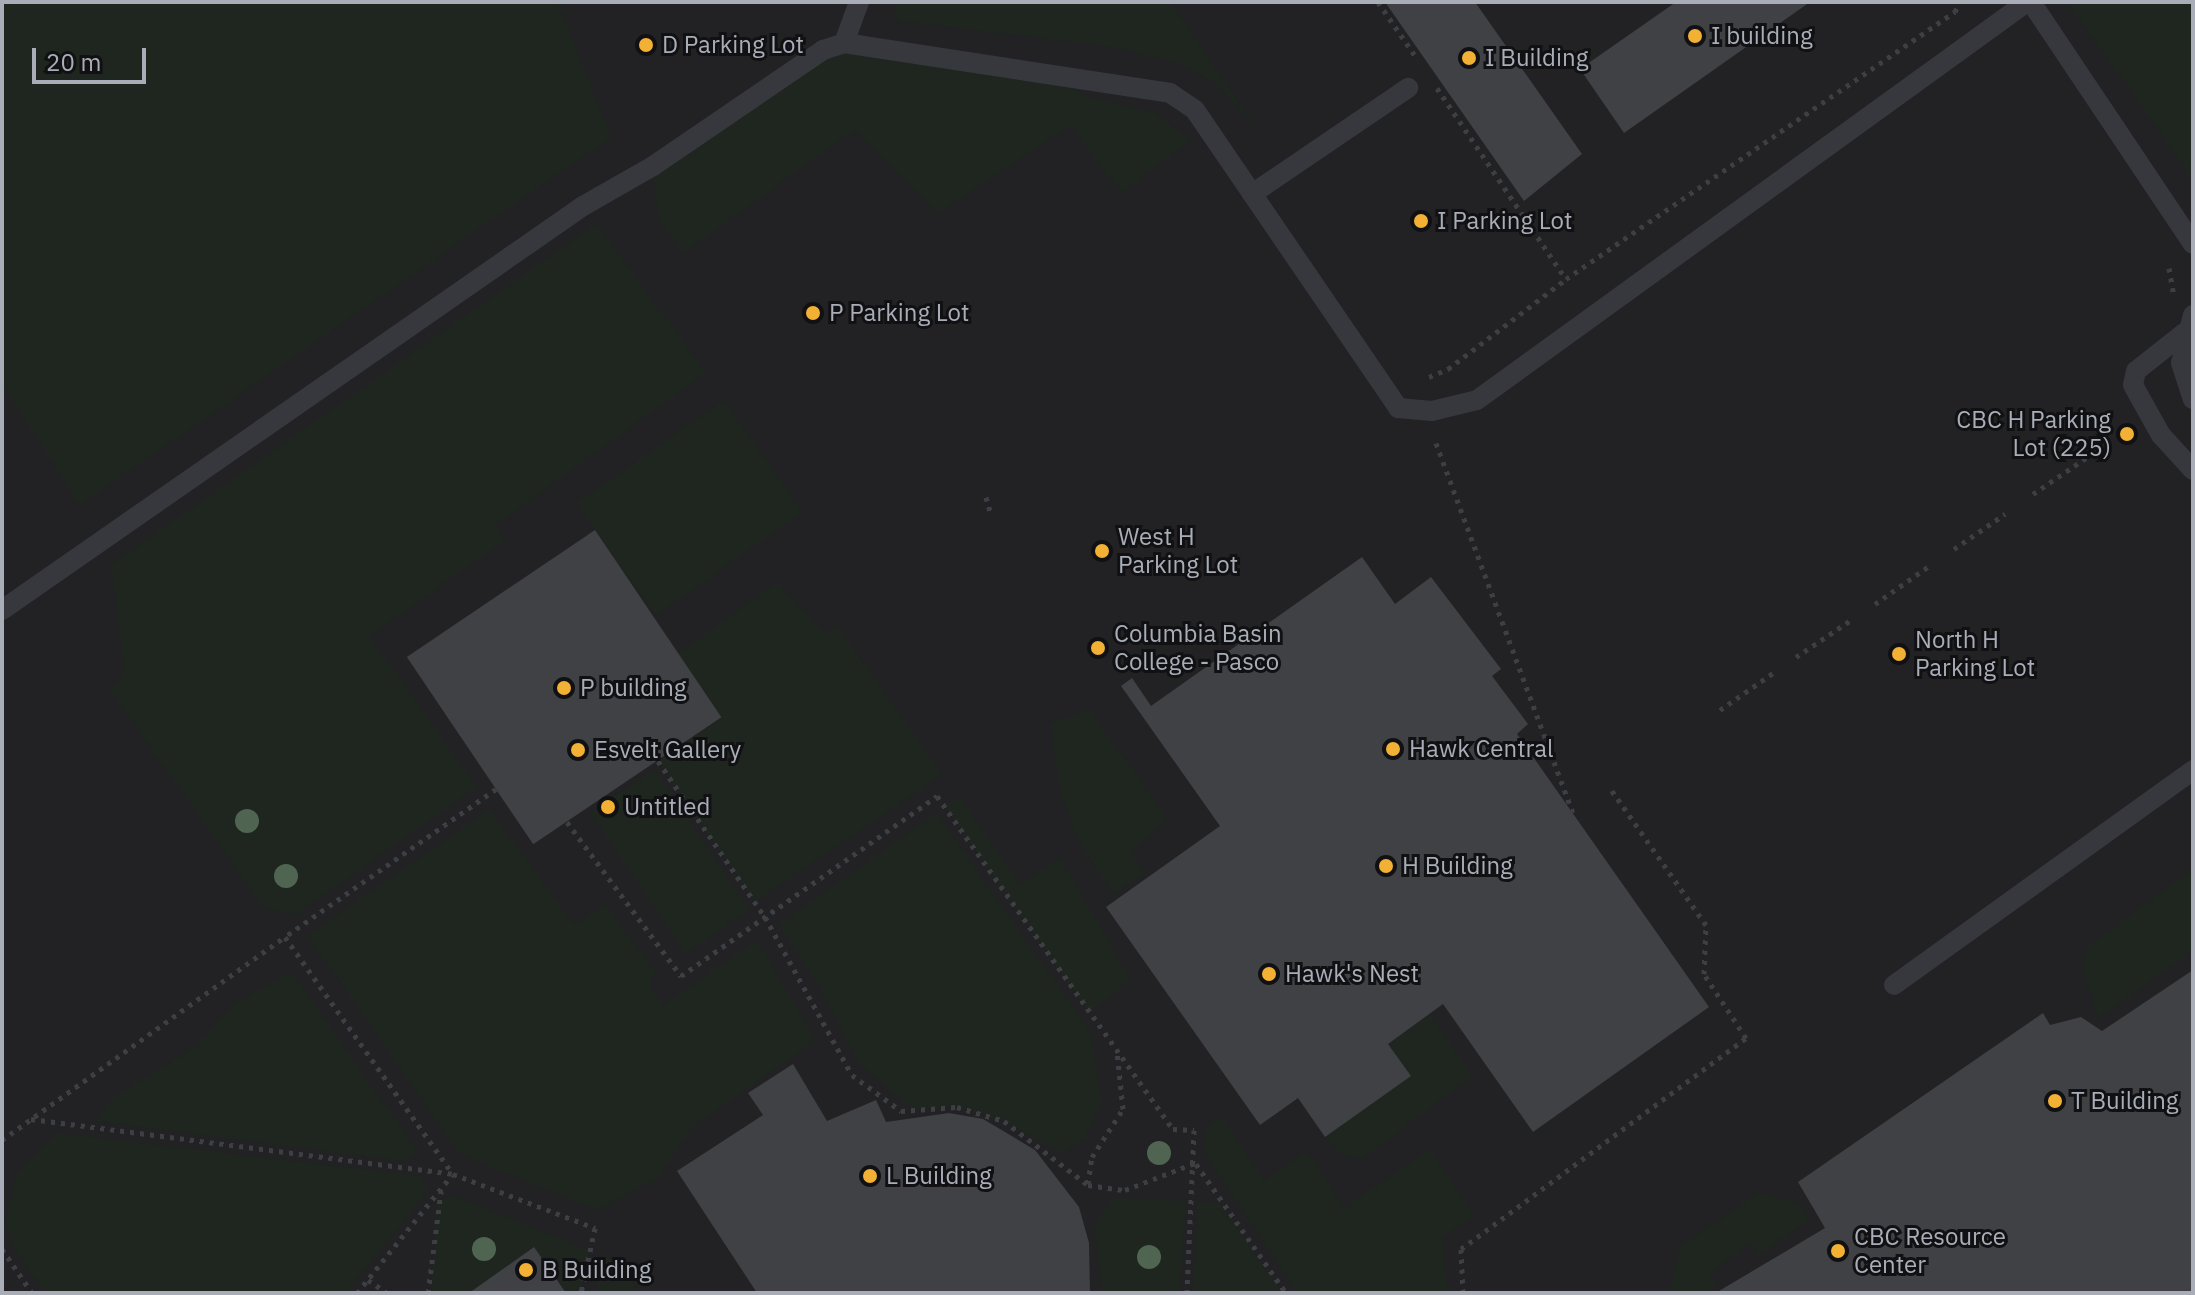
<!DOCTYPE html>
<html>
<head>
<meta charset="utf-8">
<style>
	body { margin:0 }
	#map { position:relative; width:2195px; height:1295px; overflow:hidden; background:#161618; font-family:"IBM Plex Sans",sans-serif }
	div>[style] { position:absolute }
	.built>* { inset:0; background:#222225; transform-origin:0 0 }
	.green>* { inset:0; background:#1e261f; transform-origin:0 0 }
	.building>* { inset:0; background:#404145; transform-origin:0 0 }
	.path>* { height:5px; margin-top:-2.5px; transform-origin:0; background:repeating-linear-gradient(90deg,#3d3f44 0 4px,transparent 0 10px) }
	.lane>* { height:20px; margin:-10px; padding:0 10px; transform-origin:10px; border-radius:10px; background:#37383d }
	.trees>* { width:24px; height:24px; margin:-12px; border-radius:50%; background:#506452 }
	.dots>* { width:22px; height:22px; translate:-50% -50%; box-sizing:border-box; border:4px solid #111113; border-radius:50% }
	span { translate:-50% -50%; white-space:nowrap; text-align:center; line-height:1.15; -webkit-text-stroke:6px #111113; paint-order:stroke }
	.poi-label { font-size:24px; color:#a8adb8 }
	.left { translate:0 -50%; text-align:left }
	.right { translate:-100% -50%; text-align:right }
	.frame { position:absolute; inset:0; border:4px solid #a8adb8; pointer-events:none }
	.scale { position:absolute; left:32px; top:48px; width:114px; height:36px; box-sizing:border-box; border:4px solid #a8adb8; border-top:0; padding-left:10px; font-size:24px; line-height:28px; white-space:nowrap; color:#a8adb8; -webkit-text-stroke:6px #111113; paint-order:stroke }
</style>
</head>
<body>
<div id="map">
	<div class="built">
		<div style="left:2px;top:2px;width:2191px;height:1291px"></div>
	</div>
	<div class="green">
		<div style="clip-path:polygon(2px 2px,558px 2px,611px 137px,80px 505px,2px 385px)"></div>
		<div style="clip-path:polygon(892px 2px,1170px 2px,1265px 140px,1219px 86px,1179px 63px,1112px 47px,899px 21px)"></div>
		<div style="clip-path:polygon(2067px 2px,2193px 2px,2193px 178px)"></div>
		<div style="clip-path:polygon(823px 50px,1031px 70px,1092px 98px,1156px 113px,1191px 141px,1121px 192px,1070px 126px,938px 212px,855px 129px,684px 253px,658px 218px,653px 166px)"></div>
		<div style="clip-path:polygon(596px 224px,706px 373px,495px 525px,504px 541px,369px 636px,477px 787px,295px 915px,264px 908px,110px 690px,125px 674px,111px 565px)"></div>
		<div style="left:724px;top:400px;width:137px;height:180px;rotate:55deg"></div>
		<div style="clip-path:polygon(777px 583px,825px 634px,837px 626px,942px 774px,755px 902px,658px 761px,721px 718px,678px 653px)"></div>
		<div style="clip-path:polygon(1089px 709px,1167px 818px,1131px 851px,1144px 873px,1114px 894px,1079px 843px,1061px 794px,1050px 724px)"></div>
		<div style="left:655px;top:769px;width:170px;height:78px;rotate:56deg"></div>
		<div style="clip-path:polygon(959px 796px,1021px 885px,1060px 858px,1131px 980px,1089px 1013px,945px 807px)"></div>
		<div style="clip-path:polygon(489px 809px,574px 925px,606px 904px,656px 974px,648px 982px,663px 1005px,757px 940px,815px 1040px,692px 1128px,657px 1179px,597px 1210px,460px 1154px,308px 936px)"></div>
		<div style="clip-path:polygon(936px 813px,1090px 1032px,1102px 1102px,1085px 1138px,1062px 1153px,1004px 1121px,957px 1107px,913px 1110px,858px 1061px,821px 989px,779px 925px)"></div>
		<div style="clip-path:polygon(2193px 869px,2193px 951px,2098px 1018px,2082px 968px,2086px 948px)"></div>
		<div style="clip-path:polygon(292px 972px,416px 1150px,411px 1157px,403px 1161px,96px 1121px,112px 1098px,196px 1047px,235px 1003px)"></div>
		<div style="clip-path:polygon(1430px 1014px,1472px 1076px,1361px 1160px,1340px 1154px,1325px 1137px,1410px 1075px,1388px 1044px)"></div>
		<div style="clip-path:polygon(1222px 1117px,1264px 1181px,1307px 1152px,1344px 1208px,1430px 1150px,1474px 1216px,1442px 1237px,1447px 1293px,1298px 1293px,1204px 1152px,1206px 1128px)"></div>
		<div style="clip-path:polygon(57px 1133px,420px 1176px,428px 1191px,345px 1293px,45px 1293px,15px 1249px,6px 1222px,16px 1174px)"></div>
		<div style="clip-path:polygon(1759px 1193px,1798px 1203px,1810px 1219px,1759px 1254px,1750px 1243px,1709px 1272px,1716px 1284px,1702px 1293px,1670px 1293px,1680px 1247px)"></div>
		<div style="clip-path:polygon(451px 1195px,590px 1250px,581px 1293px,566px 1293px,533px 1248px,469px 1293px,431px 1293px,436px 1204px)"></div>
		<div style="clip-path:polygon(1113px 1198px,1186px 1201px,1180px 1293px,1103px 1293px,1094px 1227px)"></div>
		<div style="clip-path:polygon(1198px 1202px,1219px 1203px,1282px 1293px,1193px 1293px)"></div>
		<div style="clip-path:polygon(603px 1255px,626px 1269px,638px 1293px,603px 1293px,597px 1284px)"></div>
	</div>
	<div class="building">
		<div style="clip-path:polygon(1385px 2px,1475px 2px,1582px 154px,1524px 201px)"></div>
		<div style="clip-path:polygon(1676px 2px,1810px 2px,1624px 133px,1580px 69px)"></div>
		<div style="left:595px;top:530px;width:226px;height:227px;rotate:56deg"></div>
		<div style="clip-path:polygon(1362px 557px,1395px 604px,1431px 577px,1501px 669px,1492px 676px,1528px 724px,1517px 734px,1709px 1007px,1533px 1132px,1443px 1004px,1388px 1044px,1411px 1076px,1325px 1137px,1298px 1098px,1260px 1125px,1106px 907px,1220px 826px,1121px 686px,1132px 678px,1151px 706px)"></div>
		<div style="clip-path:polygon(2193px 970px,2193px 1293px,1719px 1291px,1825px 1228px,1798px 1182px,2043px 1013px,2050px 1025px,2081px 1017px,2102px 1031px)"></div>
		<div style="clip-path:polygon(793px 1064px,827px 1121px,876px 1100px,886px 1122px,949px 1113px,983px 1119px,1035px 1150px,1079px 1207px,1089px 1243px,1090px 1293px,757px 1293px,677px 1171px,763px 1115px,748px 1093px)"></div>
		<div style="clip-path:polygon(534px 1247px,566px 1293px,469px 1293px)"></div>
	</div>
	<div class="path">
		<div style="left:1378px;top:2px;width:70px;rotate:55.4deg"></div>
		<div style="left:1437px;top:88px;width:230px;rotate:56deg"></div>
		<div style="left:2169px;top:268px;width:27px;rotate:80deg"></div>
		<div style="left:1429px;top:377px;width:21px;rotate:-23deg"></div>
		<div style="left:1448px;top:369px;width:148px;rotate:-37.3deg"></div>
		<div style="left:1566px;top:279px;width:472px;rotate:-34.5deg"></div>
		<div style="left:1955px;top:12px;width:11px;rotate:-68deg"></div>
		<div style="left:1436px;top:443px;width:395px;rotate:69.7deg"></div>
		<div style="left:2033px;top:494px;width:64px;rotate:-34.2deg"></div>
		<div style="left:986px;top:497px;width:15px;rotate:74deg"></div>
		<div style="left:1954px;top:549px;width:62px;rotate:-34.5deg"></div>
		<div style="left:1875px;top:604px;width:66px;rotate:-35.1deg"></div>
		<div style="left:1796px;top:657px;width:66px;rotate:-33.9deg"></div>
		<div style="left:1720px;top:710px;width:65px;rotate:-34.9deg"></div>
		<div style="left:658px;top:761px;width:189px;rotate:55.6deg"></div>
		<div style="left:765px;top:917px;width:180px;rotate:61.2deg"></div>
		<div style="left:852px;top:1075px;width:61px;rotate:36.3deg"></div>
		<div style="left:901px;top:1111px;width:56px;rotate:-4.1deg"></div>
		<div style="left:957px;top:1107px;width:49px;rotate:16.6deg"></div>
		<div style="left:1004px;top:1121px;width:106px;rotate:37.3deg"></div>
		<div style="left:1088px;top:1185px;width:37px;rotate:8deg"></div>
		<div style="left:1125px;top:1190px;width:75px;rotate:-21.1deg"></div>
		<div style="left:496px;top:789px;width:258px;rotate:145deg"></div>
		<div style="left:285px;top:937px;width:291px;rotate:54.7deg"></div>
		<div style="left:453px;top:1174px;width:152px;rotate:20.8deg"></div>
		<div style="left:595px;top:1228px;width:66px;rotate:102.2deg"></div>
		<div style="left:567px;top:822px;width:192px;rotate:53.5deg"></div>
		<div style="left:681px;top:976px;width:313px;rotate:-35.1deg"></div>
		<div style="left:937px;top:796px;width:408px;rotate:54.7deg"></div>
		<div style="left:1173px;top:1129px;width:21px;rotate:3deg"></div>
		<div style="left:1194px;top:1130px;width:163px;rotate:92.5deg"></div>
		<div style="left:31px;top:1119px;width:425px;rotate:7.4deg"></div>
		<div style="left:2px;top:1140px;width:348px;rotate:-35.7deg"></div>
		<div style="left:1196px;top:1164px;width:157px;rotate:55.1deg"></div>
		<div style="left:1088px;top:1184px;width:27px;rotate:-82deg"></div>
		<div style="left:1092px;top:1157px;width:57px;rotate:-57.1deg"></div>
		<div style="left:1123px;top:1109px;width:57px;rotate:-96deg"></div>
		<div style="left:2px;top:1249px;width:53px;rotate:55.7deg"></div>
		<div style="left:368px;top:1280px;width:23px;rotate:34deg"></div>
		<div style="left:357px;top:1293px;width:151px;rotate:-51.2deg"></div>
		<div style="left:428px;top:1293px;width:103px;rotate:-82.7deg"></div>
		<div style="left:1463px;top:1293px;width:44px;rotate:-92.6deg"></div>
		<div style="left:1461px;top:1249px;width:355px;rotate:-36.5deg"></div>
		<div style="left:1746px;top:1038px;width:77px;rotate:-123.3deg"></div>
		<div style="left:1704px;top:974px;width:49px;rotate:-87.7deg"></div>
		<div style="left:1706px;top:925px;width:167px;rotate:-125deg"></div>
	</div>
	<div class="lane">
		<div style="left:2031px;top:2px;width:291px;rotate:56.2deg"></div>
		<div style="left:844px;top:43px;width:44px;rotate:-69.9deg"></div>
		<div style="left:1252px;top:194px;width:189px;rotate:-34.2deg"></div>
		<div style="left:2193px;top:315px;width:49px;rotate:104deg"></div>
		<div style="left:2181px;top:363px;width:38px;rotate:72deg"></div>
		<div style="left:2184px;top:333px;width:61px;rotate:141.6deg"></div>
		<div style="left:2136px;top:371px;width:14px;rotate:102deg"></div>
		<div style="left:2133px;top:385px;width:57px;rotate:60.8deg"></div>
		<div style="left:2161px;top:435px;width:47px;rotate:47.6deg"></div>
		<div style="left:2px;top:610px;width:708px;rotate:-34.81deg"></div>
		<div style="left:583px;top:206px;width:81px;rotate:-29.7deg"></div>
		<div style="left:653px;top:166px;width:206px;rotate:-34.3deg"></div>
		<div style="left:823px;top:50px;width:22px;rotate:-18deg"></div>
		<div style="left:844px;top:43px;width:330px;rotate:8.7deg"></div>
		<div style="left:1170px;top:93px;width:30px;rotate:34deg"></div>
		<div style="left:1195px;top:110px;width:361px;rotate:55.7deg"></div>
		<div style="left:1398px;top:408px;width:34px;rotate:5deg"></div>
		<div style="left:1432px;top:411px;width:46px;rotate:-13.7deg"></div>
		<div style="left:1477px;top:400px;width:679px;rotate:-35.89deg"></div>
		<div style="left:1894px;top:985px;width:368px;rotate:-35.7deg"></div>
	</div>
	<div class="trees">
		<div style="left:247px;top:821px"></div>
		<div style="left:286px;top:876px"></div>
		<div style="left:1159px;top:1153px"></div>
		<div style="left:484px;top:1249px"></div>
		<div style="left:1149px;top:1257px"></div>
	</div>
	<div class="dots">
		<div style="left:1695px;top:36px;background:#f2b134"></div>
		<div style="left:646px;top:45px;background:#f2b134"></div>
		<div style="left:1469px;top:58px;background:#f2b134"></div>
		<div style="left:1421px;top:221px;background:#f2b134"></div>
		<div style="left:813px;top:313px;background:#f2b134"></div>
		<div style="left:2127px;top:434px;background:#f2b134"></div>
		<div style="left:1102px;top:551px;background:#f2b134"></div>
		<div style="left:1098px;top:648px;background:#f2b134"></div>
		<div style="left:1899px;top:654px;background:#f2b134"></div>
		<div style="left:564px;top:688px;background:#f2b134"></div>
		<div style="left:1393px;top:749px;background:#f2b134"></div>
		<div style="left:578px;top:750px;background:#f2b134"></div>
		<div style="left:608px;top:807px;background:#f2b134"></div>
		<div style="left:1386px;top:866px;background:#f2b134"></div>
		<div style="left:1269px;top:974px;background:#f2b134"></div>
		<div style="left:2055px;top:1101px;background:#f2b134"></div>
		<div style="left:870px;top:1176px;background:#f2b134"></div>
		<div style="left:1838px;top:1251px;background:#f2b134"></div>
		<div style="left:526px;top:1270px;background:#f2b134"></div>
	</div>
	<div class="poi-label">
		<span class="left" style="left:1711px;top:36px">I building</span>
		<span class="left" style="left:662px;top:45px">D Parking Lot</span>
		<span class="left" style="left:1485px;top:58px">I Building</span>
		<span class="left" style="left:1437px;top:221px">I Parking Lot</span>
		<span class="left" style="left:829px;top:313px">P Parking Lot</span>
		<span class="right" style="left:2111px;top:434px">CBC H Parking<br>Lot (225)</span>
		<span class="left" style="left:1118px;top:551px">West H<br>Parking Lot</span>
		<span class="left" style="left:1114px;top:648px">Columbia Basin<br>College - Pasco</span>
		<span class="left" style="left:1915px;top:654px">North H<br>Parking Lot</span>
		<span class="left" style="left:580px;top:688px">P building</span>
		<span class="left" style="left:1409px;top:749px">Hawk Central</span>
		<span class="left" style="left:594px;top:750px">Esvelt Gallery</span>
		<span class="left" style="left:624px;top:807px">Untitled</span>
		<span class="left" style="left:1402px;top:866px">H Building</span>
		<span class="left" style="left:1285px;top:974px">Hawk's Nest</span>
		<span class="left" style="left:2071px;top:1101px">T Building</span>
		<span class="left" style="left:886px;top:1176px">L Building</span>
		<span class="left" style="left:1854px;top:1251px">CBC Resource<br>Center</span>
		<span class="left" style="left:542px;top:1270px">B Building</span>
	</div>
	<div class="frame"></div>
	<div class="scale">20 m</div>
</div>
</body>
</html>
